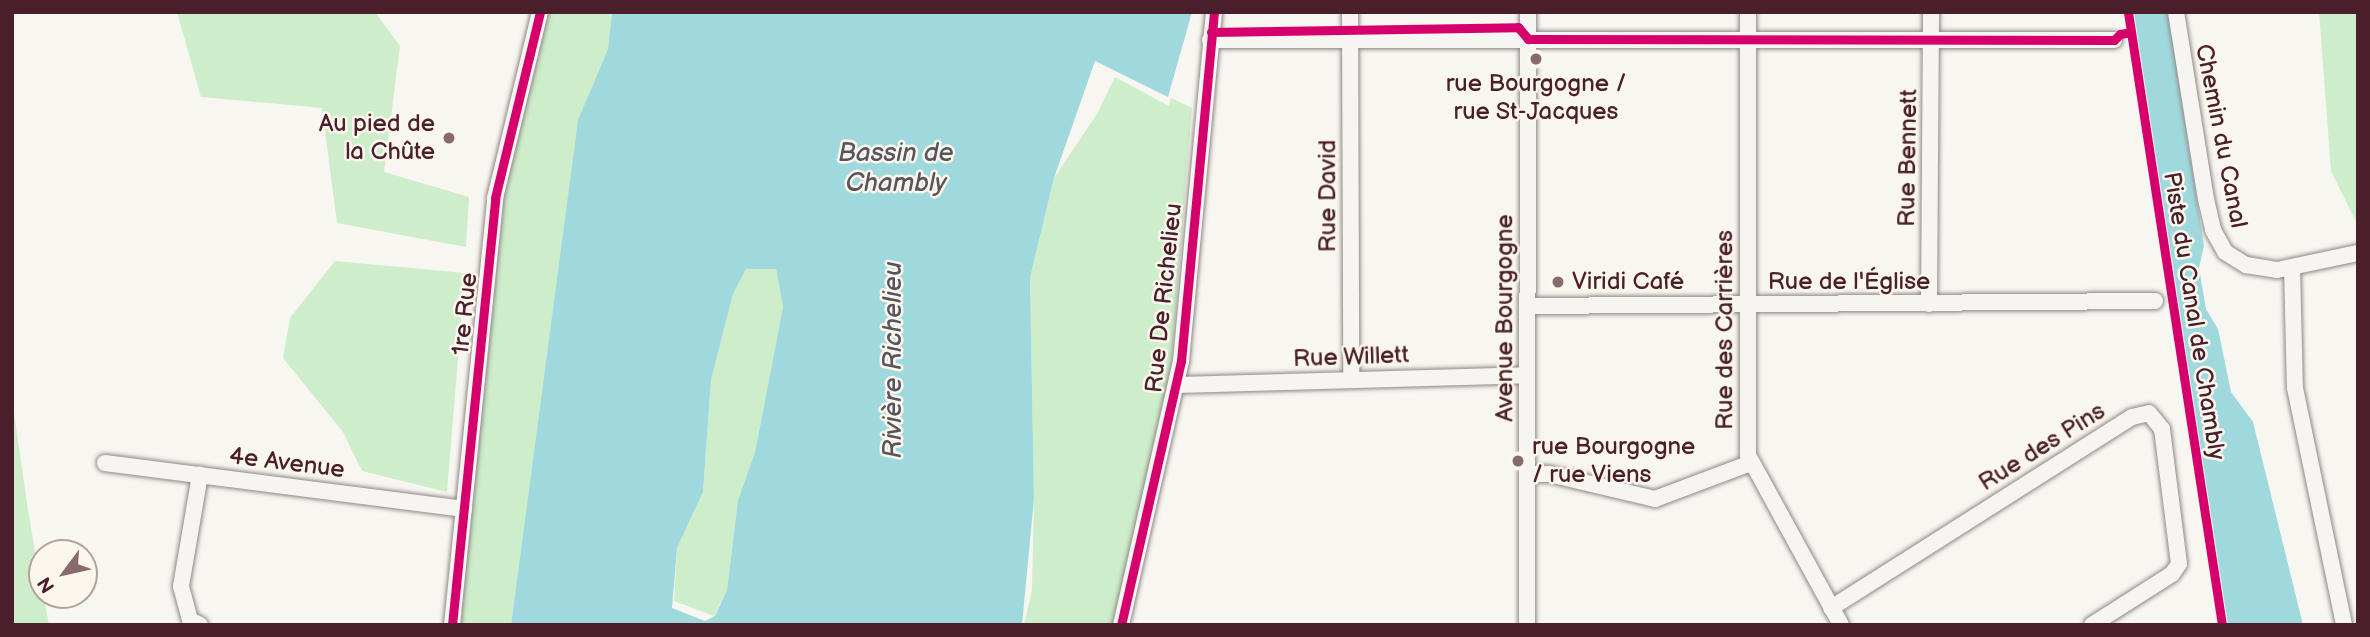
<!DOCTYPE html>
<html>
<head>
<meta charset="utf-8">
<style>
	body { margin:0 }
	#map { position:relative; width:2370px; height:637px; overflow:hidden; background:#f8f6f0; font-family:"Balsamiq Sans",sans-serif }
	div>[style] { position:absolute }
	.green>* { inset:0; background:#cdedcb }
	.water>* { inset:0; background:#a0d9dd }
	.roads { filter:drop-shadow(0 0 2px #918787) drop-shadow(0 0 2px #918787) }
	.minor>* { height:16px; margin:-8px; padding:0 8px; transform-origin:8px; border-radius:8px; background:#f6f5f1 }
	.cycleway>* { height:9px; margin:-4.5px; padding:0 4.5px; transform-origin:4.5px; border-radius:4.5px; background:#d6006c }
	.dots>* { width:19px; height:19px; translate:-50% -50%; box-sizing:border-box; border:4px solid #fbf7ec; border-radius:50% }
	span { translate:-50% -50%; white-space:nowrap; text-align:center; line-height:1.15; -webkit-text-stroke:5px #fbf7ec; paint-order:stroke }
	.poi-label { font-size:24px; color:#4a1f2b }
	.right { translate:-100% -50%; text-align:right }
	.left { translate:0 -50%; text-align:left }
	.street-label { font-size:24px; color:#4a1f2b }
	.water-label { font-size:26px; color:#59535e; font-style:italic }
	.frame { position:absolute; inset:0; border:14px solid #4a1f2b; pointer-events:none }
	.north { position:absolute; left:28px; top:539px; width:70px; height:70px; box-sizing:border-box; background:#fbf7ec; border:2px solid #b4a19f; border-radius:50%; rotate:237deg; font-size:19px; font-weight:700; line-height:28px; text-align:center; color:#4a1f2b }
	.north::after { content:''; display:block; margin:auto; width:24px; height:32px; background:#876a70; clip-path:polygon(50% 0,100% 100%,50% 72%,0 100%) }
</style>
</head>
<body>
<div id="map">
	<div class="green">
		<div style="clip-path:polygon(177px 12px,375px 12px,400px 46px,384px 172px,469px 197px,466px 247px,337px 223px,322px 108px,201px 97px)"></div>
		<div style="clip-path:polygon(540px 12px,612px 12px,608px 49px,578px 121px,511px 625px,459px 625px,489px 263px)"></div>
		<div style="clip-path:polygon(2319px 12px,2358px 12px,2358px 226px,2331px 171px)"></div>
		<div style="clip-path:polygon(1115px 77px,1169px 106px,1171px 98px,1192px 108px,1170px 383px,1116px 625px,1024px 625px,1032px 590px,1034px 499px,1030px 278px,1054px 178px,1097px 114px)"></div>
		<div style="clip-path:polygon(335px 261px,465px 273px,447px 492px,362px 471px,343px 432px,283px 358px,290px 318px)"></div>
		<div style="clip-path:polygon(746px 269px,776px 269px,783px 307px,755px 452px,738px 500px,727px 590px,714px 616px,674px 601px,677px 548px,703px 492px,711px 380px,733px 294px)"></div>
		<div style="clip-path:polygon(12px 399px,29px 517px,49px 625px,12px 625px)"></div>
	</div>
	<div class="water">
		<div style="clip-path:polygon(evenodd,612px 12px,1192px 12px,1168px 97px,1095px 61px,1054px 178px,1030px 278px,1034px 499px,1022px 625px,511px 625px,578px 120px,608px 49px,612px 12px,746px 269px,776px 269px,783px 307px,755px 452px,738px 500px,727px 590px,715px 616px,705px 621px,672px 608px,677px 548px,703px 492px,711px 380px,733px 294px,746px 269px)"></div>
		<div style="clip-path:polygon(2134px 12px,2168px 12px,2204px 246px,2199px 268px,2206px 309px,2218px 329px,2231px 392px,2253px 422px,2303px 625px,2228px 625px)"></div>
	</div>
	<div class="roads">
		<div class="minor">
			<div style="left:1350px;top:12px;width:368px;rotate:89.8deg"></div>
			<div style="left:1748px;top:12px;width:443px;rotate:90deg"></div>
			<div style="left:1748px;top:455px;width:194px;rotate:61.3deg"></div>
			<div style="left:2176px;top:12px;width:189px;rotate:80.9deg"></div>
			<div style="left:2206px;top:199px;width:32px;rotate:77deg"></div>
			<div style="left:2213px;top:230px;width:25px;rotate:61deg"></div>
			<div style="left:2225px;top:252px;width:25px;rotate:32deg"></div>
			<div style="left:2246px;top:265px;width:31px;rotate:9deg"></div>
			<div style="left:2277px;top:270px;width:83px;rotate:-11.9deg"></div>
			<div style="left:1210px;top:40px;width:904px"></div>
			<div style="left:2292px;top:268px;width:120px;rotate:88.6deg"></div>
			<div style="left:2295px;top:388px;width:242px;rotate:78.3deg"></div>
			<div style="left:1929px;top:304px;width:292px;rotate:-89.6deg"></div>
			<div style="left:1527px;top:306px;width:628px;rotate:-0.46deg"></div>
			<div style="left:1177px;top:385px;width:350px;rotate:-1.6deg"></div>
			<div style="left:105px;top:463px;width:362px;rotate:7.3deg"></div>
			<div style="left:1527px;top:474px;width:22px"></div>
			<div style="left:1549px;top:474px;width:109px;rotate:13.3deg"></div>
			<div style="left:1655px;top:499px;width:103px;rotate:-20.6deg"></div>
			<div style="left:1831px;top:608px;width:356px;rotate:-32.4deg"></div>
			<div style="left:2132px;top:417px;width:17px;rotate:-13deg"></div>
			<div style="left:2149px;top:413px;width:21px;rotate:51deg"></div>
			<div style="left:2162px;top:429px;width:136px;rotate:82.8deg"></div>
			<div style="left:2179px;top:564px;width:12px;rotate:125deg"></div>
			<div style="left:2172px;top:574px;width:95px;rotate:147.5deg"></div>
			<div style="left:200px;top:625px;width:11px;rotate:-153deg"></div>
			<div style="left:190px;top:620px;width:35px;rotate:-105deg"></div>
			<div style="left:181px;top:586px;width:113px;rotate:-80.3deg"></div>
			<div style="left:452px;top:625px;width:429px;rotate:-84.2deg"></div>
			<div style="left:495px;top:198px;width:191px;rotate:-76.4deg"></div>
			<div style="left:1121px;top:625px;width:271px;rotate:-77.2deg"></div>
			<div style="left:1181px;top:361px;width:351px;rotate:-84.6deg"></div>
			<div style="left:1527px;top:625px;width:613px;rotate:-89.91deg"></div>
		</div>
	</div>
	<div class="cycleway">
		<div style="left:2128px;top:12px;width:620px;rotate:81.28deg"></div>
		<div style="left:1211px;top:32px;width:307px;rotate:-0.9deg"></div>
		<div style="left:1518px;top:27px;width:16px;rotate:50deg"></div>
		<div style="left:1528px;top:39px;width:586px;rotate:0.1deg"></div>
		<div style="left:2114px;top:40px;width:8px;rotate:-45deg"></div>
		<div style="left:2120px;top:34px;width:11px;rotate:-10deg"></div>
		<div style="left:452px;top:625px;width:429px;rotate:-84.2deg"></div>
		<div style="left:495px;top:198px;width:191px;rotate:-76.4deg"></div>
		<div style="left:1121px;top:625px;width:271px;rotate:-77.2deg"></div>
		<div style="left:1181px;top:361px;width:351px;rotate:-84.6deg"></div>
	</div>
	<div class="dots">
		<div style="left:1536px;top:59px;background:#876a70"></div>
		<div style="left:449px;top:138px;background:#876a70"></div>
		<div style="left:1558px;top:282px;background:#876a70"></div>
		<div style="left:1518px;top:461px;background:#876a70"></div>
	</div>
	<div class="poi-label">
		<span style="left:1536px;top:98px">rue Bourgogne /<br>rue St-Jacques</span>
		<span class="right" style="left:435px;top:138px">Au pied de<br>la Chûte</span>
		<span class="left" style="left:1572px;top:282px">Viridi Café</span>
		<span class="left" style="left:1532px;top:461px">rue Bourgogne<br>/ rue Viens</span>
	</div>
	<div class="street-label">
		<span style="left:2221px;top:136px;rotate:79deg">Chemin du Canal</span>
		<span style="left:1908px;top:158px;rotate:-89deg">Rue Bennett</span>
		<span style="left:1328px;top:196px;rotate:-90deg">Rue David</span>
		<span style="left:1849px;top:282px">Rue de l'Église</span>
		<span style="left:1164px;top:298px;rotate:-84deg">Rue De Richelieu</span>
		<span style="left:465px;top:314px;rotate:-84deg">1re Rue</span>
		<span style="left:2194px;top:316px;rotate:81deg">Piste du Canal de Chambly</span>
		<span style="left:1505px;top:318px;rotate:-90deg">Avenue Bourgogne</span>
		<span style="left:1725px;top:330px;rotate:-90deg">Rue des Carrières</span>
		<span style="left:1351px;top:357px;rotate:-2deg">Rue Willett</span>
		<span style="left:2042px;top:447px;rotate:-32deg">Rue des Pins</span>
		<span style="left:287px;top:463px;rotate:7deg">4e Avenue</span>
	</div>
	<div class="water-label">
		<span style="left:896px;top:169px">Bassin de<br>Chambly</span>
		<span style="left:894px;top:360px;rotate:-90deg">Rivière Richelieu</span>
	</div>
	<div class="frame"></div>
	<div class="north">N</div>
</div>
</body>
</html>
